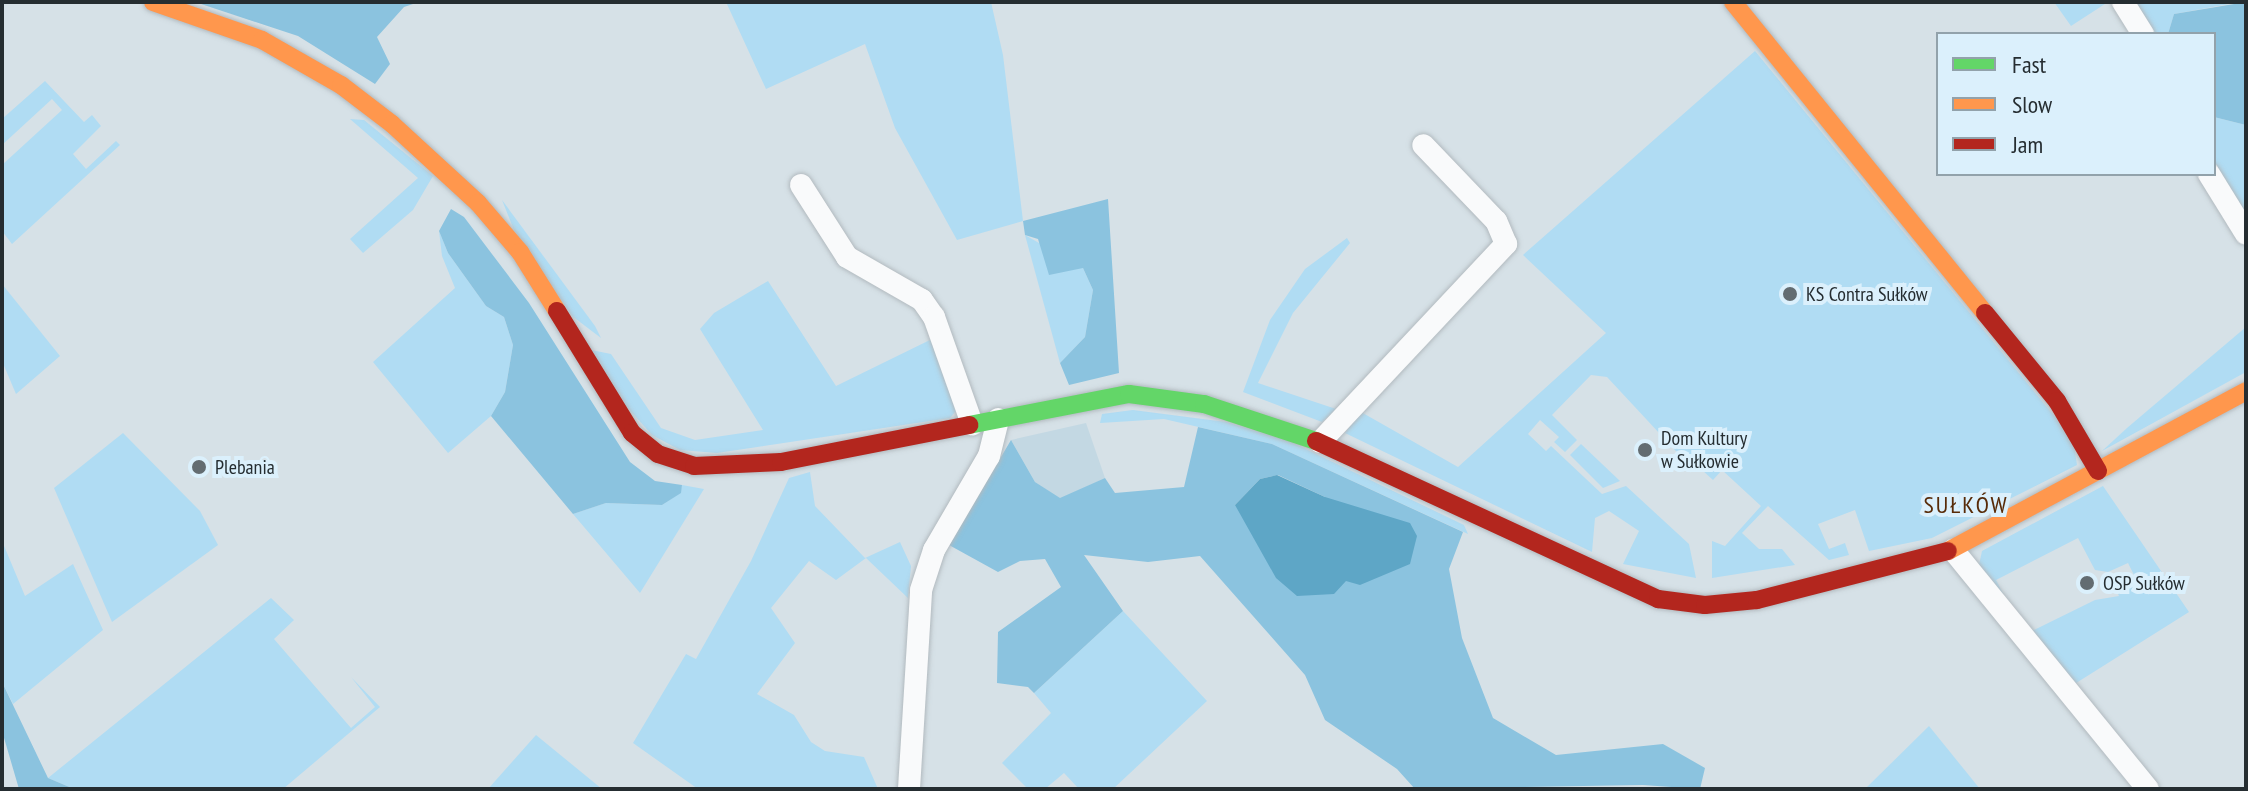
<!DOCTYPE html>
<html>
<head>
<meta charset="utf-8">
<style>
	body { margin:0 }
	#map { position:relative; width:2248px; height:791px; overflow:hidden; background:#d6e1e7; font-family:"PT Sans Narrow",sans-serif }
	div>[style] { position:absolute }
	.built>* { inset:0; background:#c3d8e3 }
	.green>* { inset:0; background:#b0dcf3 }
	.forest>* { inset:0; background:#8bc3df }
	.water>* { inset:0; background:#5ea6c6 }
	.roads { filter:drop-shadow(0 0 2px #b2babf) drop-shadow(0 0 2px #b2babf) }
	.street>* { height:22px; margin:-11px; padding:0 11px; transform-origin:11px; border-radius:11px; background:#f9fafb }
	.fast>* { height:18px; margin:-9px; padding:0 9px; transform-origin:9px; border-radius:9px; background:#63d668 }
	.slow>* { height:18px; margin:-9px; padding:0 9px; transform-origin:9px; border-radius:9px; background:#ff974d }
	.jam>* { height:18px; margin:-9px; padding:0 9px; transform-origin:9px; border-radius:9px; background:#b3261e }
	.dots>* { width:22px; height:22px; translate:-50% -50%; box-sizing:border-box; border:4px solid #dbf0fc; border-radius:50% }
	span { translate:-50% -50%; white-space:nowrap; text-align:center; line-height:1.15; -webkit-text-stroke:8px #dbf0fc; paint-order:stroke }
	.poi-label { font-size:20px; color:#252d31 }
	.left { translate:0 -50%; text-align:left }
	.quarter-label { font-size:24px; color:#582b08; letter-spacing:2px }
	.frame { position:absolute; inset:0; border:4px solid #252d31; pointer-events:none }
	.legend { position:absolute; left:1936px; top:32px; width:280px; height:144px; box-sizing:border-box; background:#dbf0fc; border:2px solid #92a2ab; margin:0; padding:10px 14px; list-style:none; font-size:24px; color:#252d31 }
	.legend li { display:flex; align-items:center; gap:16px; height:40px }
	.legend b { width:40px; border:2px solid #92a2ab }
</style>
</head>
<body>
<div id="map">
	<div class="built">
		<div style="clip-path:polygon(1086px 423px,1105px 478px,1060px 499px,1035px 482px,1011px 440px)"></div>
	</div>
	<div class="green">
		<div style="clip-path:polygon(726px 2px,991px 2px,1003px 55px,1023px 221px,957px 240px,895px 128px,865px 44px,766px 89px)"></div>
		<div style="clip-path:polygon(2054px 2px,2108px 2px,2071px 26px)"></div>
		<div style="clip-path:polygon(2132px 2px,2240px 2px,2174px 14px,2168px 34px,2153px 34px)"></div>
		<div style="clip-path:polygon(1755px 51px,2073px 439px,2077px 465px,1932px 538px,1869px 551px,1855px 510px,1818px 524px,1829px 549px,1845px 543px,1849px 555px,1829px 560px,1768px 506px,1742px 533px,1759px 549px,1782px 549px,1795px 565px,1712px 578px,1712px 541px,1725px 546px,1761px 506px,1722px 470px,1713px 480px,1691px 460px,1687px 463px,1607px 377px,1591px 375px,1552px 415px,1577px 440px,1565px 452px,1554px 442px,1559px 437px,1540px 420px,1528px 434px,1546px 451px,1551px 446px,1602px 494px,1626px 486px,1689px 544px,1696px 578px,1623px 564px,1639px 531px,1609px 511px,1595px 518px,1592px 552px,1345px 433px,1361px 412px,1458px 467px,1606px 333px,1523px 255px)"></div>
		<div style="clip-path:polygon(45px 81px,84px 122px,92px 115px,101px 126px,73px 154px,86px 169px,116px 141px,120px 145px,12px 244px,2px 231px,2px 165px,62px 110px,52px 99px,2px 145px,2px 119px)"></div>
		<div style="clip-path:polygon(2214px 117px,2246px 125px,2246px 222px,2214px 160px)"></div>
		<div style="clip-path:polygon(350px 119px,364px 120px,433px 176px,413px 210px,363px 253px,350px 239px,418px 178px)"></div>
		<div style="clip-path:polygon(502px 200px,595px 326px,601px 338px,572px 316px,514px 230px)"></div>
		<div style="clip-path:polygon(439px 231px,448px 253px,486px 306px,504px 317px,513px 345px,505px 392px,491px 416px,448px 453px,373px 362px,455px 288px,442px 256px)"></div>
		<div style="clip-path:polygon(1025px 235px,1083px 268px,1093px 290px,1085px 337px,1060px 363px)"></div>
		<div style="clip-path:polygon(1347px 238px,1350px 243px,1293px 313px,1258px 383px,1336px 409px,1322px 422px,1243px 392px,1270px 320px,1305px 269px)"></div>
		<div style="clip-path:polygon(768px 281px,836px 386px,934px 338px,960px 406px,950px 418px,717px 453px,680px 450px,652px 435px,627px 407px,591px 350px,611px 354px,661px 428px,695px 440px,763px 430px,700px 329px,714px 313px)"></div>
		<div style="clip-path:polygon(2px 284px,60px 356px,16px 394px,2px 361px)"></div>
		<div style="clip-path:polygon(2246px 327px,2246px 372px,2102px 451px,2127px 428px)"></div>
		<div style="clip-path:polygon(1133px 410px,1226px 422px,1289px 441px,1464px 525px,1468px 534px,1272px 444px,1164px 419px,1100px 423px,1102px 414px)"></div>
		<div style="clip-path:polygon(123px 433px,200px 511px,218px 545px,112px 622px,54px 488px)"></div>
		<div style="clip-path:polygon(1581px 444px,1620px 481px,1603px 488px,1570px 455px)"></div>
		<div style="clip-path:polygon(810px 472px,815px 506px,865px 558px,900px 542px,911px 566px,908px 598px,866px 558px,836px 580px,809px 561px,771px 608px,795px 643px,757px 694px,794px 715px,811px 742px,825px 751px,864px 757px,878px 789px,698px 789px,633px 743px,686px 654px,696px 659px,751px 561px,789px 478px)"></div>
		<div style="clip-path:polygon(682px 485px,704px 489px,640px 593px,573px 514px,606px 503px,662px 505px,680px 493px)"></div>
		<div style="clip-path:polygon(2103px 486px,2189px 612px,2073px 685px,2030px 632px,2095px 600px,2119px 596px,2114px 585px,2134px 575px,2128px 563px,2108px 572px,2095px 570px,2078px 538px,1996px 580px,2012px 611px,1978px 570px,1982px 551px)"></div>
		<div style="clip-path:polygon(2px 541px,25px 596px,73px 564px,103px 630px,13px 704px,2px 682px)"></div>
		<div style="clip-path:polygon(271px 598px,294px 620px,274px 639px,351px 728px,375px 707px,351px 677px,380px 707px,283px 789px,74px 789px,48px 778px)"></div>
		<div style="clip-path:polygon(1123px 611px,1207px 701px,1113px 789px,1079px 789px,1064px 773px,1045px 789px,1028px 789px,1002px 763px,1051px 713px,1034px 693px)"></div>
		<div style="clip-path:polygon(1929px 726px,1980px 789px,1865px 789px)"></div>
		<div style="clip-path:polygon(536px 735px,602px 789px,488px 789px)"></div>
	</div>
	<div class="forest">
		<div style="clip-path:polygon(195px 2px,419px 2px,404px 7px,377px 37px,390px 64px,375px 84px,298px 36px)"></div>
		<div style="clip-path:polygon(2246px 2px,2246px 125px,2214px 117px,2214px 34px,2168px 34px,2174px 14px)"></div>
		<div style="clip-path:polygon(1108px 199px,1119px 373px,1069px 385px,1060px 363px,1085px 337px,1093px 290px,1083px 268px,1049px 275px,1038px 239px,1025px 235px,1023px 221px)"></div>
		<div style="clip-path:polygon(451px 209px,464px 217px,529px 303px,630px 462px,655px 481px,682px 485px,681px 493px,662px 505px,606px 503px,573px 514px,491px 416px,505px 392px,513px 345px,504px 317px,486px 306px,448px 253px,439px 231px)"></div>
		<div style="clip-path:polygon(evenodd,1198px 427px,1272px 444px,1463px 532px,1449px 569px,1462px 638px,1493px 718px,1556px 755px,1663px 744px,1705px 768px,1700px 789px,1643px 785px,1415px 789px,1397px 769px,1325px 720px,1305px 675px,1200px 556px,1148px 562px,1084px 555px,1123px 611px,1034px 693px,1028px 687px,997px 683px,998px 632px,1061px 587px,1045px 559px,1020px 561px,998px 572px,949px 545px,1011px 440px,1035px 482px,1060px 498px,1105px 478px,1115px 493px,1184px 487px,1198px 427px,1278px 475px,1325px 497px,1235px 505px,1260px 479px,1278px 475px)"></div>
		<div style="clip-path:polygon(2px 682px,48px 778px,74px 789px,19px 789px,2px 731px)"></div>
	</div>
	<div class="water">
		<div style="clip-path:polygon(1277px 475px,1325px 497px,1410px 523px,1417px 536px,1410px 564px,1360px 585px,1346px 581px,1334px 594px,1297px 596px,1276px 578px,1235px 505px,1260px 479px)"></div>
	</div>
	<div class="roads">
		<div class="street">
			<div style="left:2123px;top:2px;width:38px;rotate:58deg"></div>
			<div style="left:2209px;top:174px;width:70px;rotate:58.3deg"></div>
			<div style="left:801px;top:185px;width:85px;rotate:57.4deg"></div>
			<div style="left:847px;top:257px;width:86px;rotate:29.8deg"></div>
			<div style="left:922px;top:300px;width:21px;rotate:55deg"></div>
			<div style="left:934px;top:317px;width:114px;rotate:70.4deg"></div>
			<div style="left:1320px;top:442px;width:272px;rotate:-46.8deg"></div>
			<div style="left:1506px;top:244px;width:25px;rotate:-113deg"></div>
			<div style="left:1496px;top:221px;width:105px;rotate:-133.8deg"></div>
			<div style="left:1953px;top:550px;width:308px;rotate:50.8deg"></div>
			<div style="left:909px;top:789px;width:199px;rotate:-86.5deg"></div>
			<div style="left:921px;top:590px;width:42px;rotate:-72deg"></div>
			<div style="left:934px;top:550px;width:109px;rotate:-59.7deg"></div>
			<div style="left:989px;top:456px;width:38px;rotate:-76deg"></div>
		</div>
		<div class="fast">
			<div style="left:969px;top:425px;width:163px;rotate:-11deg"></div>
			<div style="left:1129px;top:394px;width:76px;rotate:7.6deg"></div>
			<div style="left:1204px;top:404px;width:118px;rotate:18.3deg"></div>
		</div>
		<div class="slow">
			<div style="left:153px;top:2px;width:115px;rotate:19.2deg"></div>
			<div style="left:262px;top:40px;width:91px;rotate:29.7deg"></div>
			<div style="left:341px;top:85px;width:64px;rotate:37.4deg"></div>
			<div style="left:392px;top:124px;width:117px;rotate:42.6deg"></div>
			<div style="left:478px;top:203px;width:65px;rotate:49.4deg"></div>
			<div style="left:520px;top:252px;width:70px;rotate:57.9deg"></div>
			<div style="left:1733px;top:2px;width:400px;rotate:51deg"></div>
			<div style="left:1948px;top:551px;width:338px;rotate:-28.2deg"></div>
		</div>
		<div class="jam">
			<div style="left:557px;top:311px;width:143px;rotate:58.4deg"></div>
			<div style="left:632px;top:433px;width:33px;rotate:39deg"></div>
			<div style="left:658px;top:454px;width:38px;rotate:18deg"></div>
			<div style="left:694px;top:466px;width:87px;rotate:-2.6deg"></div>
			<div style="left:781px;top:462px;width:192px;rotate:-11.1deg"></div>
			<div style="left:1985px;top:313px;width:114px;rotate:50.7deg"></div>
			<div style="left:2057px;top:401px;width:81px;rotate:59.6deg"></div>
			<div style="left:1316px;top:441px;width:377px;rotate:24.8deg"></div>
			<div style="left:1658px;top:599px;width:47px;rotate:7.3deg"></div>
			<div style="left:1705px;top:605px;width:52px;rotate:-5.5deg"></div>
			<div style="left:1757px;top:600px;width:197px;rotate:-14.4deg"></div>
		</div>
	</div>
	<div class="dots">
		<div style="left:1790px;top:294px;background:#636c71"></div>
		<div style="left:1645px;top:450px;background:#636c71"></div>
		<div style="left:199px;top:467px;background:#636c71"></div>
		<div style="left:2087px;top:583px;background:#636c71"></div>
	</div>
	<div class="poi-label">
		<span class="left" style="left:1806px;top:294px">KS Contra Sułków</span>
		<span class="left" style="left:1661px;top:450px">Dom Kultury<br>w Sułkowie</span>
		<span class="left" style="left:215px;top:467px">Plebania</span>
		<span class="left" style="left:2103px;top:583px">OSP Sułków</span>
	</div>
	<div class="quarter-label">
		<span style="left:1966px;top:505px">SUŁKÓW</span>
	</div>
	<div class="frame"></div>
	<ul class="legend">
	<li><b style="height:10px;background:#63d668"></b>Fast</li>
	<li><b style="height:10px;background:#ff974d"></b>Slow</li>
	<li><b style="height:10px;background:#b3261e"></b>Jam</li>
	</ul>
</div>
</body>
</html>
